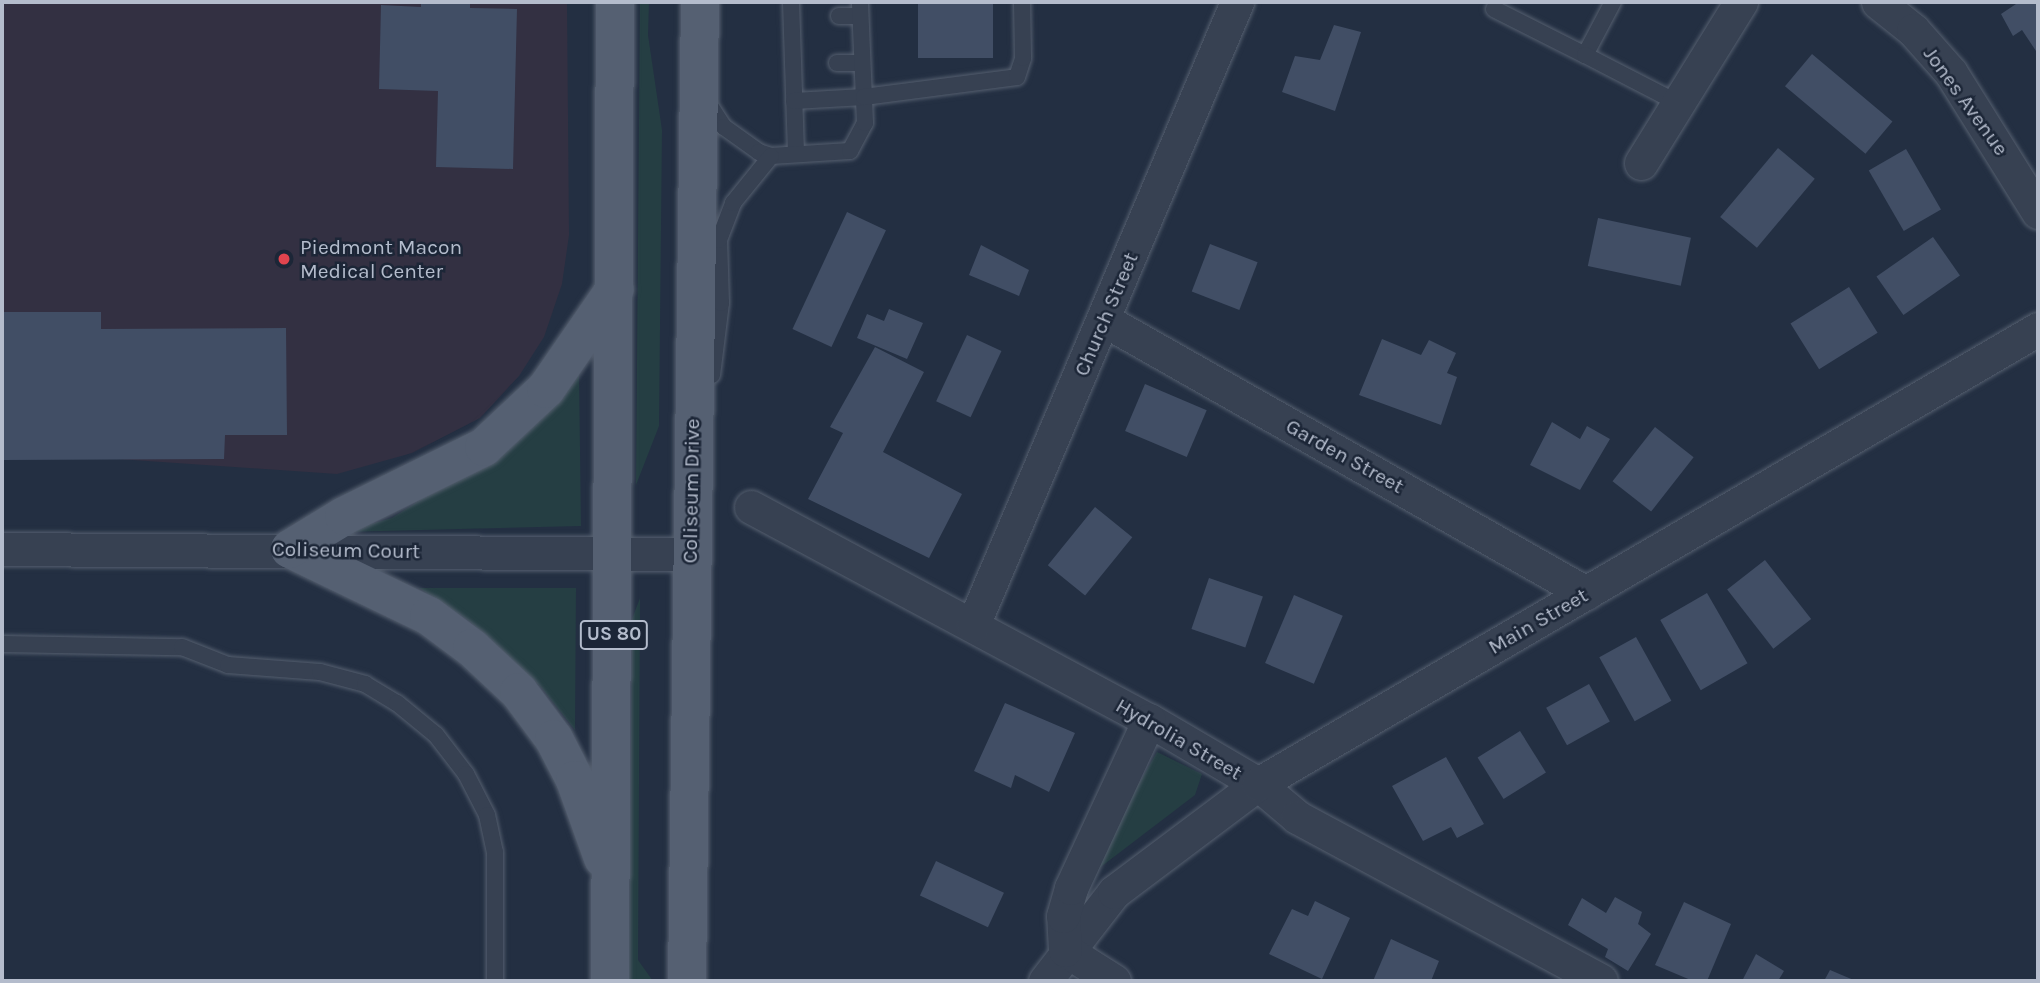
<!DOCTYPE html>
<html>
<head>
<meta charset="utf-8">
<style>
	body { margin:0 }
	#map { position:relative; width:2040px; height:983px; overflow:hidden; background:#232f42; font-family:Karla,sans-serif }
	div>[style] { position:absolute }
	.medical>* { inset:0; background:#333042 }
	.green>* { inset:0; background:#253e43 }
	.building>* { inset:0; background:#414e65; transform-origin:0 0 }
	.roads { filter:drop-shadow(0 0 2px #555f6f) drop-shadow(0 0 2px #555f6f) }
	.lane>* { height:16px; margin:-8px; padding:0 8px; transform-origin:8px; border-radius:8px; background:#374152 }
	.street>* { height:33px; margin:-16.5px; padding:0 16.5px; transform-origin:16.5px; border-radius:16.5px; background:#374152 }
	.primary>* { height:38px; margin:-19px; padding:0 19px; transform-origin:19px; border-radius:19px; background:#556072 }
	.dots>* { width:19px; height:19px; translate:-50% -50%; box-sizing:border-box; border:4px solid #1c2637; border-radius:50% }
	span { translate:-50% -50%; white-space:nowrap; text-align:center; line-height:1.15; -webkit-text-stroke:5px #1c2637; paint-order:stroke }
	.shield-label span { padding:2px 5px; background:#1c2637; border:2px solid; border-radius:5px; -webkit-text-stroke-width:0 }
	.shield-label { font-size:19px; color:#b4bccc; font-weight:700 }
	.street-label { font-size:21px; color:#b4bccc }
	.poi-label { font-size:21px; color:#b4bccc }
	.left { translate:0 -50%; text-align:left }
	.frame { position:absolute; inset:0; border:4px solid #b4bccc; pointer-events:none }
</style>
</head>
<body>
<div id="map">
	<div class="medical">
		<div style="clip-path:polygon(2px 2px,567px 2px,569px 235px,562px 284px,544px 337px,519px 376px,480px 418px,412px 453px,337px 474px,2px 451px)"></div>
	</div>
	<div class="green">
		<div style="clip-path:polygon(640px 2px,649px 2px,648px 35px,662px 130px,659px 426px,636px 485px)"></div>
		<div style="clip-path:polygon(579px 372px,581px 526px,341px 532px,392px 518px,505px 445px)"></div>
		<div style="clip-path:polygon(419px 588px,576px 588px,575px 730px,540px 686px,469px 621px)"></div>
		<div style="clip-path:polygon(640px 598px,638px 960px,653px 981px,629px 981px,632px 619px)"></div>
		<div style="clip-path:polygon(1157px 752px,1202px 774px,1195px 795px,1081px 882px)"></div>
	</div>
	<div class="building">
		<div style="clip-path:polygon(421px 2px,470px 2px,470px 8px,517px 9px,513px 169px,436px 167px,438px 91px,379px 89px,381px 5px,421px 7px)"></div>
		<div style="left:918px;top:2px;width:75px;height:56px"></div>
		<div style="clip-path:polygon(2019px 2px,2038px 2px,2038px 54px,2022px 30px,2013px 36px,2001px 14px)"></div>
		<div style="clip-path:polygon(1334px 25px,1361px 32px,1335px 111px,1282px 92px,1295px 56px,1320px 60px)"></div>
		<div style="left:1812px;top:54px;width:105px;height:42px;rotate:40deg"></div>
		<div style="left:1778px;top:148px;width:48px;height:90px;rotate:40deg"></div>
		<div style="left:1906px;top:149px;width:70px;height:43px;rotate:60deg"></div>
		<div style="left:847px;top:212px;width:43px;height:129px;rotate:25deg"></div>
		<div style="left:1598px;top:218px;width:95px;height:49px;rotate:12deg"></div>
		<div style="left:1933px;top:237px;width:47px;height:69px;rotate:55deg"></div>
		<div style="left:1210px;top:244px;width:51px;height:51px;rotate:21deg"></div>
		<div style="clip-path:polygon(981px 245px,1029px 270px,1019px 296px,969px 275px)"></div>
		<div style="left:1849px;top:287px;width:54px;height:69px;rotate:58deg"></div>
		<div style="clip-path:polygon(889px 309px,923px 323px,907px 359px,857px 338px,867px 314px,884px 321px)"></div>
		<div style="clip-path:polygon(2px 312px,101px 312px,101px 329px,286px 328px,287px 435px,225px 435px,224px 459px,2px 460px)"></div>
		<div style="left:967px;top:335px;width:38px;height:73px;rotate:25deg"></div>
		<div style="clip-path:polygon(1382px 339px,1421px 355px,1429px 340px,1456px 353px,1447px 373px,1457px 377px,1441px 425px,1359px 395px)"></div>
		<div style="clip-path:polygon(875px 347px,924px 372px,883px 452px,962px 494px,929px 558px,808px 499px,843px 433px,830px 427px)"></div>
		<div style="left:1145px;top:384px;width:67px;height:51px;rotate:23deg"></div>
		<div style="clip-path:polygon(1552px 422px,1580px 439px,1587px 426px,1610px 439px,1580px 490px,1530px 465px)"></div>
		<div style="left:1655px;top:427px;width:49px;height:69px;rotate:38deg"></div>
		<div style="left:1095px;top:507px;width:48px;height:75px;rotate:39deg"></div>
		<div style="left:1765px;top:560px;width:75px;height:48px;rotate:52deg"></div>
		<div style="left:1209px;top:578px;width:57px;height:54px;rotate:19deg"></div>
		<div style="left:1707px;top:593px;width:81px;height:54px;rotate:60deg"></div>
		<div style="left:1294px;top:595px;width:53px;height:74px;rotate:23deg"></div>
		<div style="left:1636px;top:637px;width:73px;height:42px;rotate:61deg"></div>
		<div style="left:1589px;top:684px;width:43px;height:49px;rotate:61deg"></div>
		<div style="clip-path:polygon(1005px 703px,1075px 733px,1049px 792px,1015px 775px,1011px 788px,974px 771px)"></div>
		<div style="left:1520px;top:731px;width:49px;height:50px;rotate:58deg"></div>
		<div style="clip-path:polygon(1446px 757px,1484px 824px,1457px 838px,1451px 827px,1423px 841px,1392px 786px)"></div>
		<div style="left:936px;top:861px;width:75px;height:38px;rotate:25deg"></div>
		<div style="clip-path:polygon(1615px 897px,1642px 912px,1638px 924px,1651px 934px,1628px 971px,1605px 957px,1608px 949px,1568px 925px,1582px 898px,1606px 913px)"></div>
		<div style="clip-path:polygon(1315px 901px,1350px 918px,1322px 979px,1269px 954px,1292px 909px,1308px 916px)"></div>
		<div style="clip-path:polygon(1684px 902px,1731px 924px,1707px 981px,1693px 981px,1655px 965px)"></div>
		<div style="clip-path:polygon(1391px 939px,1439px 961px,1431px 981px,1373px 981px)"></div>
		<div style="clip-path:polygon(1756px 954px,1784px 971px,1778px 981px,1742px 981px)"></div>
		<div style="clip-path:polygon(1830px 970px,1856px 981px,1824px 981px)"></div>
	</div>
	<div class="roads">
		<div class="lane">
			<div style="left:791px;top:2px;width:149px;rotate:88.1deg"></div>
			<div style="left:1494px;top:9px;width:102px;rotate:26.8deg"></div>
			<div style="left:1585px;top:55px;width:60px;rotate:-62.2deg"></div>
			<div style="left:839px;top:16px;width:21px"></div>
			<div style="left:1585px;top:55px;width:105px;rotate:27.3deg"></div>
			<div style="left:837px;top:63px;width:25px"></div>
			<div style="left:707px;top:101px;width:31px;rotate:57deg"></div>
			<div style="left:724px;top:127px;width:43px;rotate:35.5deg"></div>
			<div style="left:759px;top:152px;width:13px;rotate:18deg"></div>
			<div style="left:771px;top:156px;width:79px;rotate:-3.6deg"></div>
			<div style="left:850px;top:151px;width:32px;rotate:-62deg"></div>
			<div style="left:865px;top:123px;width:121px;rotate:-92.4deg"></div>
			<div style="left:794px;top:101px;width:70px;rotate:-3.3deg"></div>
			<div style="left:864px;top:97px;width:154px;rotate:-7.4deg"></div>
			<div style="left:1017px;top:77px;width:20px;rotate:-72deg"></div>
			<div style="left:1023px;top:58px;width:56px;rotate:-91deg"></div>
			<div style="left:712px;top:375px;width:73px;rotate:-82.9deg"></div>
			<div style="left:721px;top:303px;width:63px;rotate:-91.8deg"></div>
			<div style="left:719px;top:240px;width:40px;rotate:-69deg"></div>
			<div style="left:733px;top:203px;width:60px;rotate:-51deg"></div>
			<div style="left:2px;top:644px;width:180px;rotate:1deg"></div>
			<div style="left:182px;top:647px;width:49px;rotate:21.4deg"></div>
			<div style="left:228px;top:665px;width:92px;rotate:4.4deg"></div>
			<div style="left:320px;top:672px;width:47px;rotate:14.9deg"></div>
			<div style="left:365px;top:684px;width:37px;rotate:31deg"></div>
			<div style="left:397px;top:703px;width:50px;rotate:39.4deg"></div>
			<div style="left:436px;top:735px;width:49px;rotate:52.4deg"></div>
			<div style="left:466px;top:774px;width:46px;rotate:62.9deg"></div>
			<div style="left:487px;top:815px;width:38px;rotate:78deg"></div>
			<div style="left:495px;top:852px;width:129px;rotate:90deg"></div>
		</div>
		<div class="street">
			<div style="left:1878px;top:2px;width:45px;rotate:38.7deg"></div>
			<div style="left:1913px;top:30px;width:57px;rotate:48.5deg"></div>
			<div style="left:1951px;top:73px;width:164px;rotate:58deg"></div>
			<div style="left:1641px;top:163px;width:190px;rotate:-58.2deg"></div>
			<div style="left:1104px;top:320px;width:554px;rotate:29.53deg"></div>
			<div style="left:751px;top:507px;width:451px;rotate:28.2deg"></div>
			<div style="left:1149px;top:720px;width:126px;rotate:30.4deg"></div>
			<div style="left:1258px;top:784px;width:51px;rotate:40.2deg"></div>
			<div style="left:1297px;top:817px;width:345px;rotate:28.3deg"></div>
			<div style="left:2px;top:549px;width:689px;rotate:0.42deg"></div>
			<div style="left:973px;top:625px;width:677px;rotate:-67.03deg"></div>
			<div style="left:1045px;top:981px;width:113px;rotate:-52.2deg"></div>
			<div style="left:1114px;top:892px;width:180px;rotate:-36.9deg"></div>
			<div style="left:1258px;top:784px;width:903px;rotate:-30.26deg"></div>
			<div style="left:1114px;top:981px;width:58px;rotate:-147.7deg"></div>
			<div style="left:1065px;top:950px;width:34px;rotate:-93deg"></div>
			<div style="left:1063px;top:916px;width:29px;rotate:-74deg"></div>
			<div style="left:1071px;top:888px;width:185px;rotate:-65.1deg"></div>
		</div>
		<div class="primary">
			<div style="left:290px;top:549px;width:154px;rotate:25.7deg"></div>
			<div style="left:429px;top:616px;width:54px;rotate:36.7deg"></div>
			<div style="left:472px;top:648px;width:64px;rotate:43.1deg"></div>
			<div style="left:519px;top:692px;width:59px;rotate:53.3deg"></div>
			<div style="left:554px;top:739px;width:46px;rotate:62.9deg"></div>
			<div style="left:575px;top:780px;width:83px;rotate:70.3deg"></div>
			<div style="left:290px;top:549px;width:63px;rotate:-31.4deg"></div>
			<div style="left:344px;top:516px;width:156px;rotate:-26.2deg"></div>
			<div style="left:484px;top:447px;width:85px;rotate:-43.1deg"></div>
			<div style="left:546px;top:389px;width:121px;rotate:-55.4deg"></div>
			<div style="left:610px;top:981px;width:979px;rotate:-89.71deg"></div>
			<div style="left:687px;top:981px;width:979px;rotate:-89.24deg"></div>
		</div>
	</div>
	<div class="dots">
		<div style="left:284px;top:259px;background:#e0444e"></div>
	</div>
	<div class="shield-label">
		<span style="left:614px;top:635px">US 80</span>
	</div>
	<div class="street-label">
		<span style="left:1966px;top:101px;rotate:54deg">Jones Avenue</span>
		<span style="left:1106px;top:314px;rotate:-67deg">Church Street</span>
		<span style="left:1345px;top:456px;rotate:29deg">Garden Street</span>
		<span style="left:691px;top:491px;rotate:-89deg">Coliseum Drive</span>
		<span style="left:346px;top:550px;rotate:1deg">Coliseum Court</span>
		<span style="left:1538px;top:621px;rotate:-30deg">Main Street</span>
		<span style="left:1179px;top:739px;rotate:30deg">Hydrolia Street</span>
	</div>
	<div class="poi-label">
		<span class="left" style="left:300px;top:259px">Piedmont Macon<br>Medical Center</span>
	</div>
	<div class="frame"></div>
</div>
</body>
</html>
